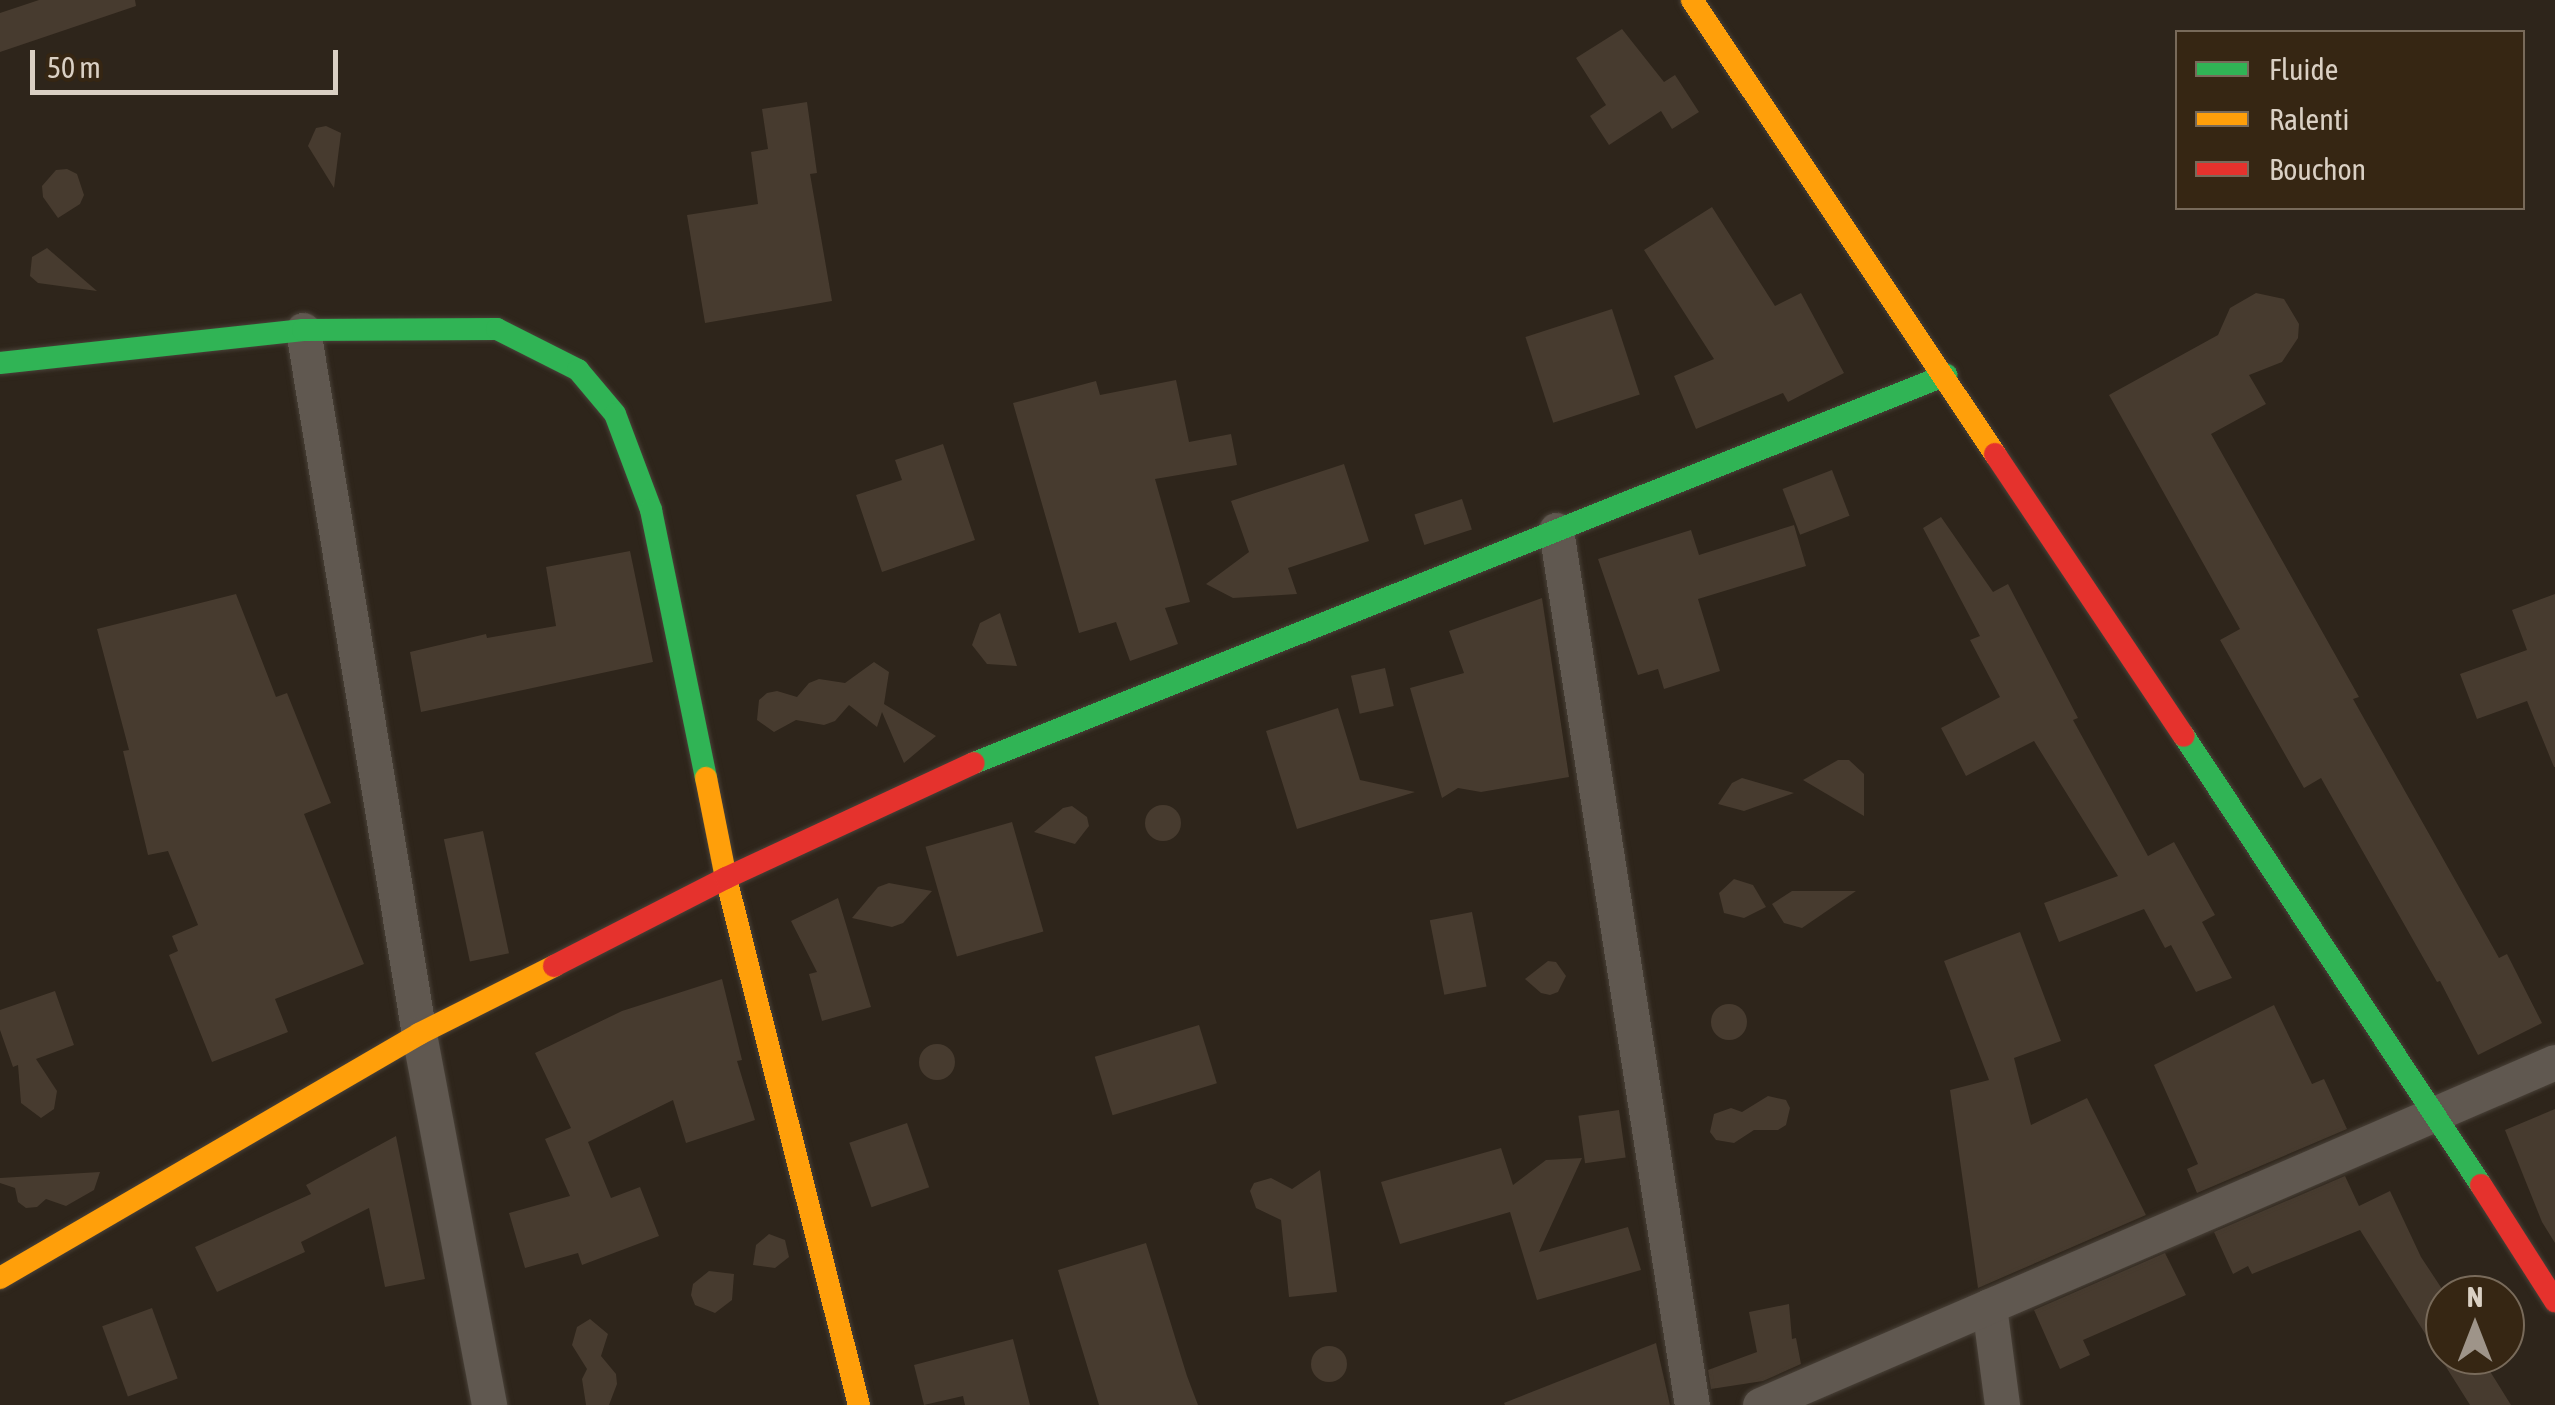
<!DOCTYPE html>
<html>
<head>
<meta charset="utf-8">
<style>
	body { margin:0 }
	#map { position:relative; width:2555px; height:1405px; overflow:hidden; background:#2e251b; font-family:"Asap Condensed",sans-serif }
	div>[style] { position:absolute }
	.building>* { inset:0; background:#473b2f; transform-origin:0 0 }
	.round { border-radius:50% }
	.roads { filter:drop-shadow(0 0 2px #494138) drop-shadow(0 0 2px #494138) }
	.street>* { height:35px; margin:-17.5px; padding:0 17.5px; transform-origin:17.5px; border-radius:17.5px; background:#605850 }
	.fast>* { height:22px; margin:-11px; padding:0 11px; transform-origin:11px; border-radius:11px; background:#30b455 }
	.slow>* { height:22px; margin:-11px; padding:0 11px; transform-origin:11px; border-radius:11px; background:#ff9f0a }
	.jam>* { height:22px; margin:-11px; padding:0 11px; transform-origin:11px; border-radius:11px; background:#e5322d }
	span { translate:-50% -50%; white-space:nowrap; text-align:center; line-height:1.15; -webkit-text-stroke:10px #362613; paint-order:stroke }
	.legend { position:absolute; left:2175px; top:30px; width:350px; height:180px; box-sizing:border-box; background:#362613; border:2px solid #786a5a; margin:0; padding:12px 18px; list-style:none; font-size:30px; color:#dad0c4 }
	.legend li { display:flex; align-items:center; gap:20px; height:50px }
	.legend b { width:50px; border:2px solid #786a5a }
	.north { position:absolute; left:2425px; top:1275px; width:100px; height:100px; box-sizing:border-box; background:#362613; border:2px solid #786a5a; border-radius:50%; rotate:0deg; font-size:28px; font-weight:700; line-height:40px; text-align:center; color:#dad0c4 }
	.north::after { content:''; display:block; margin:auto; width:35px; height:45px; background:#9e9489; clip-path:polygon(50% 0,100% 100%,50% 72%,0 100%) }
	.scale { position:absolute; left:30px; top:50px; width:308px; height:45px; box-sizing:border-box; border:5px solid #dad0c4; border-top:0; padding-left:12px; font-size:30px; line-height:35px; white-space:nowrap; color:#dad0c4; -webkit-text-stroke:8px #362613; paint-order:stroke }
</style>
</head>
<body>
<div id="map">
	<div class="building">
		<div style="clip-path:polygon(39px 0,135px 0,136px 6px,0 52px,0 13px)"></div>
		<div style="clip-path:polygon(1622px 29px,1664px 82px,1675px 75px,1699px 112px,1672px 129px,1661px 111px,1609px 145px,1590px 116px,1606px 105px,1576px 58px)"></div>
		<div style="clip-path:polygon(807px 102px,817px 173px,810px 174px,832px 301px,705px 323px,687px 215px,758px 204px,751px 152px,768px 149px,762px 109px)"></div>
		<div style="clip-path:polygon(326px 126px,341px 133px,334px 188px,308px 146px,316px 128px)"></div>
		<div style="clip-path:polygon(67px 169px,77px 174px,84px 195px,80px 204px,58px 218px,43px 197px,42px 186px,56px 170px)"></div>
		<div style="clip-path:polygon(1712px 207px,1775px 306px,1801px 293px,1844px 373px,1788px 402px,1783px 393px,1696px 429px,1674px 376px,1714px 359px,1644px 250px)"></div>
		<div style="clip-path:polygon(47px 248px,97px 291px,38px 283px,30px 276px,32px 257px)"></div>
		<div style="clip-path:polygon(2256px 293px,2284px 299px,2299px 324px,2298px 338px,2282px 362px,2249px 375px,2266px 404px,2211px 434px,2359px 697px,2353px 699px,2499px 958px,2507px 954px,2542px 1023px,2478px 1055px,2440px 981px,2437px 982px,2321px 778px,2304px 788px,2220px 640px,2240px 629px,2109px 395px,2218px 335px,2230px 308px)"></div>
		<div style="left:1612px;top:309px;width:90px;height:91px;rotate:72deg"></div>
		<div style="clip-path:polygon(1176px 380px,1189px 442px,1231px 434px,1237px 465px,1155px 479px,1190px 602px,1165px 608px,1178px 644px,1130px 661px,1116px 622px,1079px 633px,1013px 403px,1096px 381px,1100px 395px)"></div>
		<div style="clip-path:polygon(943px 444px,975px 540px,882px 572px,856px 495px,902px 480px,895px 460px)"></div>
		<div style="clip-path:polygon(1344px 464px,1369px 541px,1288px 568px,1297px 594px,1233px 598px,1206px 584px,1249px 552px,1231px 501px)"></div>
		<div style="left:1832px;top:470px;width:49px;height:53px;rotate:69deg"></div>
		<div style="left:1462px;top:499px;width:32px;height:50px;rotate:72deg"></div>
		<div style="clip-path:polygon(1941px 517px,1993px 592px,2008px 584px,2078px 718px,2073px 720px,2148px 856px,2174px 842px,2215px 915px,2202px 922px,2232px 978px,2196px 992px,2171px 945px,2165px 948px,2144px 909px,2059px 942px,2044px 903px,2118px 876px,2034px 741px,1966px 776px,1941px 728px,2000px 697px,1970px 640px,1980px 636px,1923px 528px)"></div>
		<div style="clip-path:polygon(1794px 525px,1806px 566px,1698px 599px,1720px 671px,1664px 689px,1658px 669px,1638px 675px,1598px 559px,1691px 530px,1699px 555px)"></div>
		<div style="clip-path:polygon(630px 551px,653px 662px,421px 712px,410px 652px,486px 634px,487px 638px,556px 626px,546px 567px)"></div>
		<div style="clip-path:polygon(236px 594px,276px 697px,287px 693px,331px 803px,304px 814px,364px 964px,275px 999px,288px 1032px,212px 1062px,169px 955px,178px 951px,172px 936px,198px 925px,168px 851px,148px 855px,123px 751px,129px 750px,97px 629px)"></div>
		<div style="clip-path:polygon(2555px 594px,2555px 767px,2554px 767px,2527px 701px,2477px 719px,2460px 674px,2527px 650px,2512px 610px)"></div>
		<div style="clip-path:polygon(1542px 598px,1569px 777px,1481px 792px,1458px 788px,1442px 798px,1410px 688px,1464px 673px,1449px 631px)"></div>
		<div style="clip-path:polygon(1000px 613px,1017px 666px,987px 664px,972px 645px,980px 623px)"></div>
		<div style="clip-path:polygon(874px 662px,889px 672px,884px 704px,936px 736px,904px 763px,882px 712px,877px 727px,849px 705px,835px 721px,824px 725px,796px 720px,774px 732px,757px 720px,759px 700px,767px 693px,777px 691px,797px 697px,809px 683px,819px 679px,845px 683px)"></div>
		<div style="left:1385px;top:668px;width:39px;height:35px;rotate:77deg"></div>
		<div style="clip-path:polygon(1338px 708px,1360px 780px,1415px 792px,1297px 829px,1266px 731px)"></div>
		<div style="clip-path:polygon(1838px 760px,1849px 760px,1864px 774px,1864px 816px,1803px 780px)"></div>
		<div style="clip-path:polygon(1742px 778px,1794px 793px,1744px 811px,1718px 804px,1732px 783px)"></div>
		<div class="round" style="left:1145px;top:805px;width:36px;height:36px"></div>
		<div style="clip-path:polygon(1072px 806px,1087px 817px,1089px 826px,1075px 844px,1034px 832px,1063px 808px)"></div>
		<div style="left:1012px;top:822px;width:114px;height:90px;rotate:74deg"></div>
		<div style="left:483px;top:831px;width:125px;height:40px;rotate:78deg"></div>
		<div style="clip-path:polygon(1734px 879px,1753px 885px,1766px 907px,1744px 918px,1724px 913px,1719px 893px)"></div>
		<div style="clip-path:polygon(889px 883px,932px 891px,903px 923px,892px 927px,852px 918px,878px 887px)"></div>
		<div style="clip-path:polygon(1792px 891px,1856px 891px,1802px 928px,1784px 923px,1772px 904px)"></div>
		<div style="clip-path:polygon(838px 898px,871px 1007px,822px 1021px,809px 974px,817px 972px,791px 921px)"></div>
		<div style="left:1472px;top:912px;width:76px;height:43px;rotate:79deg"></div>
		<div style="clip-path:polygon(2020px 932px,2061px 1041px,2014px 1058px,2031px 1125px,2087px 1098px,2146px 1215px,1978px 1288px,1950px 1090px,1989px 1080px,1944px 961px)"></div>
		<div style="clip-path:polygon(1548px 961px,1556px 962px,1566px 976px,1558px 992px,1550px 995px,1541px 993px,1525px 979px)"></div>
		<div style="clip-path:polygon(722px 979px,742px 1060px,737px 1061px,755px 1120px,686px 1143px,673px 1100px,588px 1142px,611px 1198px,640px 1187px,659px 1236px,582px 1265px,578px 1253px,525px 1268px,509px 1213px,570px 1196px,545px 1139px,571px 1128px,535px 1053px,622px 1011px)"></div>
		<div style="clip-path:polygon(55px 991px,74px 1045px,36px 1059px,57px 1091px,54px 1109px,41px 1118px,21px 1103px,18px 1065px,13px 1067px,0 1030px,0 1010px)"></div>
		<div class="round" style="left:1711px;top:1004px;width:36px;height:36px"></div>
		<div style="clip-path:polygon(2274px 1005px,2312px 1084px,2324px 1079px,2347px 1129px,2197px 1193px,2187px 1169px,2198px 1164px,2154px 1065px)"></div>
		<div style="left:1199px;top:1025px;width:61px;height:109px;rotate:73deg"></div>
		<div class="round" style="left:919px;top:1044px;width:36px;height:36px"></div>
		<div style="clip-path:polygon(1768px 1096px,1786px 1100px,1790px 1108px,1786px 1125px,1778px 1130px,1754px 1130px,1734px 1143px,1716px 1140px,1710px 1132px,1714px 1114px,1731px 1108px,1742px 1112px)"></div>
		<div style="clip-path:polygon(2555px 1109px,2555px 1243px,2542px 1222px,2505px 1130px)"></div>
		<div style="left:1619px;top:1110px;width:48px;height:41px;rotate:82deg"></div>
		<div style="left:907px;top:1123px;width:68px;height:61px;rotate:71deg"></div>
		<div style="clip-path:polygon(396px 1136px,425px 1279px,385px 1287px,369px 1208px,301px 1242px,305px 1252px,217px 1292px,195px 1247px,311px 1194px,306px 1185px)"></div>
		<div style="clip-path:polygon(1501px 1148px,1513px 1185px,1546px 1160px,1582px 1158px,1539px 1252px,1628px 1227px,1641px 1270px,1537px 1300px,1510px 1212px,1400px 1244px,1381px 1182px)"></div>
		<div style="clip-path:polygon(1320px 1170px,1337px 1292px,1289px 1297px,1281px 1220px,1256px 1208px,1250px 1191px,1254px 1183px,1271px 1178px,1292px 1189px)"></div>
		<div style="clip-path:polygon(100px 1172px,94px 1190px,66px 1206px,46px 1199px,37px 1207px,26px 1208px,18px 1202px,15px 1188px,0 1183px,0 1178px)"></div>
		<div style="clip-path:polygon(2345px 1176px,2359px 1206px,2390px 1191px,2421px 1257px,2446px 1295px,2445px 1355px,2486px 1355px,2483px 1360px,2511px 1405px,2470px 1405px,2360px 1230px,2252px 1274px,2248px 1266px,2233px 1274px,2214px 1232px)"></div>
		<div style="clip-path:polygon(769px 1234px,785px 1240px,789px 1257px,775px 1268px,753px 1265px,756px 1245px)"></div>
		<div style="clip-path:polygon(1146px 1243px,1187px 1376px,1198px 1405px,1099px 1405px,1058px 1270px)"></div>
		<div style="clip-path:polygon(2165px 1253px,2186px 1295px,2083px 1340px,2090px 1355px,2060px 1369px,2034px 1310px)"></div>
		<div style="clip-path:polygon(709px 1271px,734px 1274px,732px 1300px,715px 1313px,695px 1305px,691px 1295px,693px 1284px)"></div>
		<div style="clip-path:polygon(1789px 1304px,1792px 1339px,1796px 1338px,1801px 1364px,1763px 1381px,1711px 1389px,1708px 1370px,1757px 1352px,1749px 1312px)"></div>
		<div style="left:152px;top:1308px;width:75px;height:53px;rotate:70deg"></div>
		<div style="clip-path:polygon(590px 1319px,608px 1334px,601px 1356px,616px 1374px,617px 1384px,609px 1405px,586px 1405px,582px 1379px,587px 1369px,572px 1345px,577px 1327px)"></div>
		<div style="clip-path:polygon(1013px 1339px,1030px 1405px,965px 1405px,963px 1396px,924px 1405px,914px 1365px)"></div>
		<div style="clip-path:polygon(1656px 1343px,1670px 1405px,1505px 1405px,1504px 1403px)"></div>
		<div class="round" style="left:1311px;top:1346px;width:36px;height:36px"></div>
	</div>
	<div class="roads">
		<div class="street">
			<div style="left:303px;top:330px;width:713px;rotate:80.64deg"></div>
			<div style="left:419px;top:1034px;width:378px;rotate:79.3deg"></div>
			<div style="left:1556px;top:530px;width:886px;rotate:81.17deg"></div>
			<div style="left:1989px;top:1306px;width:100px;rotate:82.5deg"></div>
			<div style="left:1760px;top:1405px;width:866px;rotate:-23.34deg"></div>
		</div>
		<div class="fast">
			<div style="left:0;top:363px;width:305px;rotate:-6.2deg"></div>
			<div style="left:303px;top:330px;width:194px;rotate:-0.3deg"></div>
			<div style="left:497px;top:329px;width:91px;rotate:26.8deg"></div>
			<div style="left:578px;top:370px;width:57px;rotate:49.9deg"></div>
			<div style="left:615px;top:414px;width:103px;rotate:69.4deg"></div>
			<div style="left:651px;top:510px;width:274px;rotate:78.4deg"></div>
			<div style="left:2184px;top:736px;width:538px;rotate:56.52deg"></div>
			<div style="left:974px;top:763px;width:1047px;rotate:-21.76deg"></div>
		</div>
		<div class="slow">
			<div style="left:1692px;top:0;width:546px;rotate:56.28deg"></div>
			<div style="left:706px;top:778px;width:102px;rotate:78.7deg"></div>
			<div style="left:726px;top:878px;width:544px;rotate:75.84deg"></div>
			<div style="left:0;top:1278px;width:485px;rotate:-30.2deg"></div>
			<div style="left:419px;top:1034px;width:151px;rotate:-26.7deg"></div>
		</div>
		<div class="jam">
			<div style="left:1995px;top:454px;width:339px;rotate:56.2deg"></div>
			<div style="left:554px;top:966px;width:193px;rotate:-27.1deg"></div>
			<div style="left:726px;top:878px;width:273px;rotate:-24.9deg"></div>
			<div style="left:2481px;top:1185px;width:138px;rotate:57.5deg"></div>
		</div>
	</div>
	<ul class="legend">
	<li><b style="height:12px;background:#30b455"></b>Fluide</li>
	<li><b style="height:12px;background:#ff9f0a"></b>Ralenti</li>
	<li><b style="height:12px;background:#e5322d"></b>Bouchon</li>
	</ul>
	<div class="north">N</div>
	<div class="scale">50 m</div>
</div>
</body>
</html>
